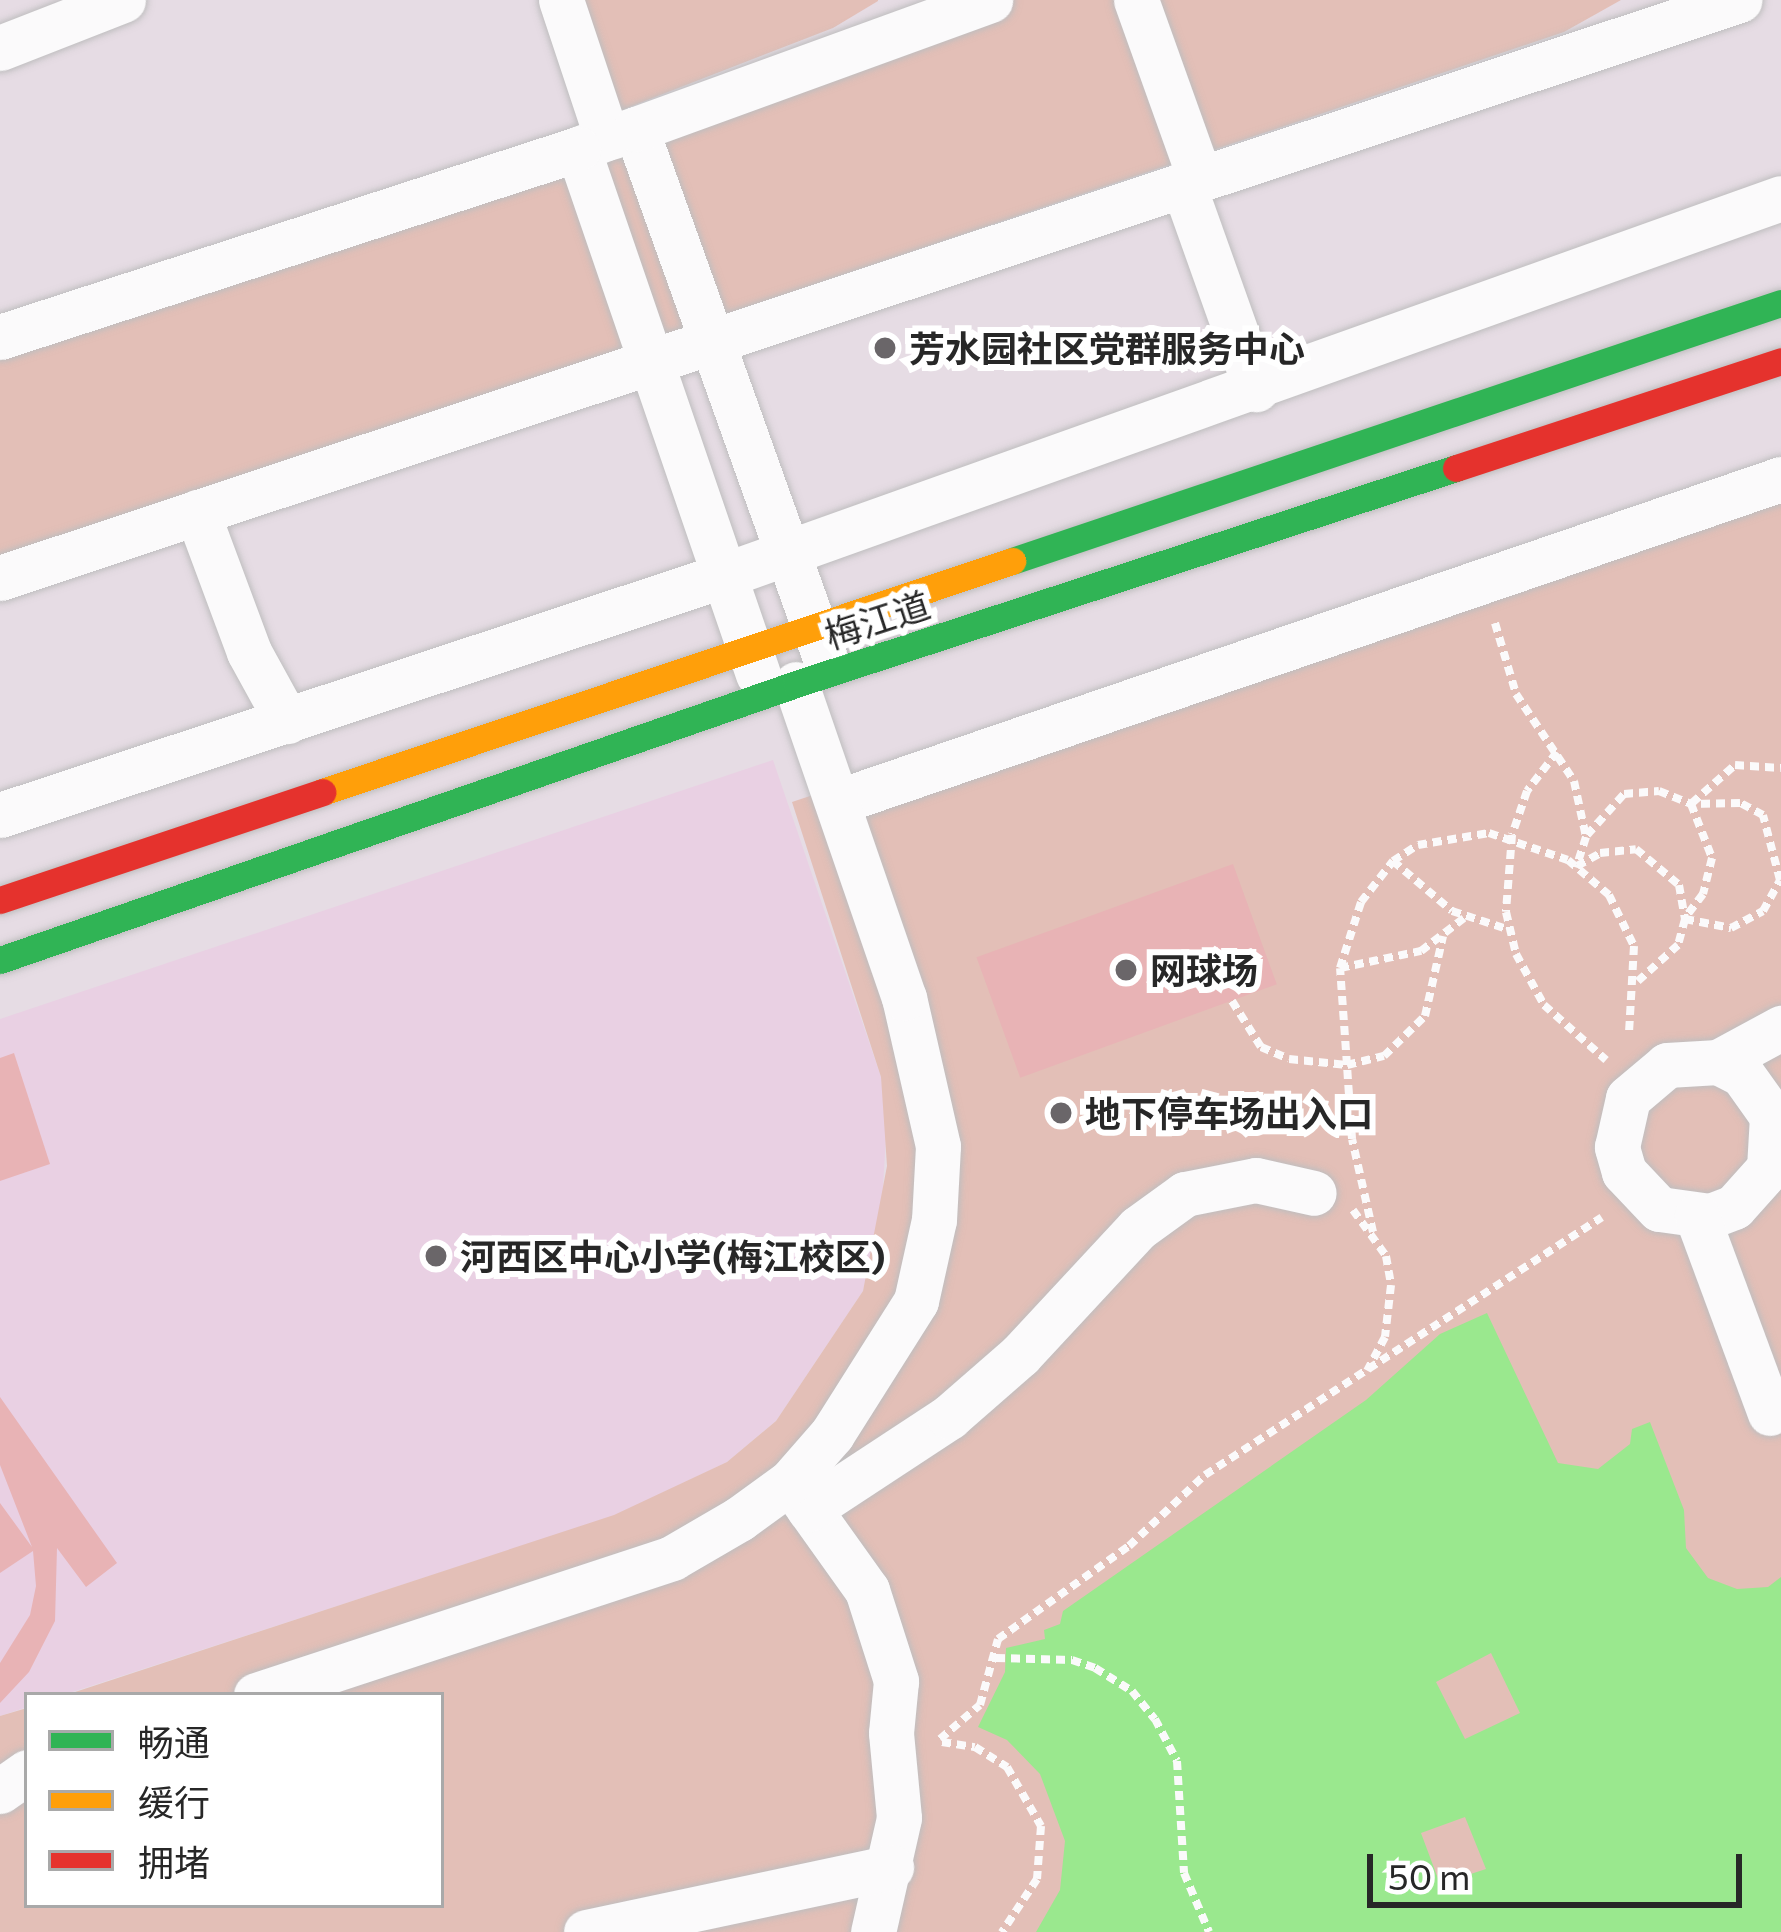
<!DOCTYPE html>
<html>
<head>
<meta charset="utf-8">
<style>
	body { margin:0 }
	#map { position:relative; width:1781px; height:1932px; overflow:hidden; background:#e6dce4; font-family:Commissioner,"Noto Sans SC",sans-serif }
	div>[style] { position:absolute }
	.education>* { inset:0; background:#e9d0e3 }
	.green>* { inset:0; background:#e3bfb7 }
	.pitch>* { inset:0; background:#e8b3b5; transform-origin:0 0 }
	.water>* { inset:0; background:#9ae88e }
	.path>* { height:8px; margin-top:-4px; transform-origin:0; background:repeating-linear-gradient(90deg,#fbfafb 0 9px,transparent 0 15px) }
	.roads { filter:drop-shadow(0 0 3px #bfbebf) drop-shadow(0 0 3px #bfbebf) }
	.street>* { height:45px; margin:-22.5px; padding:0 22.5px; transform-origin:22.5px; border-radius:22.5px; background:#fbfafb }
	.fast>* { height:27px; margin:-13.5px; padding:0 13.5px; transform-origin:13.5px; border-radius:13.5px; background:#30b455 }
	.slow>* { height:27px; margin:-13.5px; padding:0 13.5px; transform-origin:13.5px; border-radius:13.5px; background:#ff9f0a }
	.jam>* { height:27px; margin:-13.5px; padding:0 13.5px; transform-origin:13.5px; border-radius:13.5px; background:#e5322d }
	.dots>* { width:33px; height:33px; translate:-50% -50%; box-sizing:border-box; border:6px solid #fff; border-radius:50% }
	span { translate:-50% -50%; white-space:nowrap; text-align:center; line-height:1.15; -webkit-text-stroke:12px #fff; paint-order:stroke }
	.poi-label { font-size:36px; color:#272727; font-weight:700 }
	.left { translate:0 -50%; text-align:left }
	.street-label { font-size:36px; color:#272727 }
	.legend { position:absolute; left:24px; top:1692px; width:420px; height:216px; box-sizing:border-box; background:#fff; border:3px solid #a9a9a9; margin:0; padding:15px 21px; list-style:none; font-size:36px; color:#272727 }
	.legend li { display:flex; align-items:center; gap:24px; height:60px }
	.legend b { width:60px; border:3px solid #a9a9a9 }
	.scale { position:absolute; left:1367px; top:1854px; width:375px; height:54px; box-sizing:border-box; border:6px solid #272727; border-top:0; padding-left:15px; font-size:36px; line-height:42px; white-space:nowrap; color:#272727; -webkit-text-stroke:9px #fff; paint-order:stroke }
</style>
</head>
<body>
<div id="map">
	<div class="education">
		<div style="clip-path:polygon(773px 760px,881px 1077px,887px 1120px,881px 1220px,863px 1291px,776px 1421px,727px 1462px,614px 1516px,63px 1695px,27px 1695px,27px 1707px,0 1716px,0 1019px)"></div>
	</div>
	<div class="green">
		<div style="clip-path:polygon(575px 0,878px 0,878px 1px,833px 28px,614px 113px)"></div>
		<div style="clip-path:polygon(986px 0,1621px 0,1564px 32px,0 558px,0 316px)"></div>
		<div style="clip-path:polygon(1781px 471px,1781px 1932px,0 1932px,0 1716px,27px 1708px,27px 1905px,441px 1905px,441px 1695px,66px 1695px,614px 1515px,727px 1462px,776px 1421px,863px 1291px,887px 1166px,881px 1077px,792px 802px)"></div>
	</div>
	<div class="pitch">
		<div style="left:1233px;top:864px;width:128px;height:273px;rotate:70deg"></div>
		<div style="clip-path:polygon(14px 1053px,50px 1164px,0 1181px,0 1058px)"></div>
		<div style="clip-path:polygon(0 1397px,117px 1563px,86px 1587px,57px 1548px,55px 1621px,29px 1672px,0 1703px,0 1663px,30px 1615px,36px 1586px,33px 1551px,0 1573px,0 1503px,32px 1547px,0 1465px)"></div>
	</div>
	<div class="water">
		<div style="clip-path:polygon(evenodd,1487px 1313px,1558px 1463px,1598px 1469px,1630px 1444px,1632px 1429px,1650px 1422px,1684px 1510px,1686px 1548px,1708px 1578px,1737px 1589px,1768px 1587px,1781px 1577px,1781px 1932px,1036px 1932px,1060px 1890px,1065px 1841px,1040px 1774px,1007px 1740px,978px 1727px,1005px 1672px,1006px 1648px,1045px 1639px,1044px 1630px,1060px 1624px,1063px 1611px,1366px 1400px,1440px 1334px,1487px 1313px,1491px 1653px,1520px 1713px,1465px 1739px,1436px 1682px,1491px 1653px,1487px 1313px,1465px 1817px,1486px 1869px,1440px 1884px,1421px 1833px,1465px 1817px)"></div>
	</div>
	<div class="path">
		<div style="left:1495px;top:623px;width:74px;rotate:73.5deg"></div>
		<div style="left:1516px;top:694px;width:105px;rotate:56.3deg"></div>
		<div style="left:1574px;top:781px;width:57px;rotate:77.9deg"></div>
		<div style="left:1586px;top:837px;width:32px;rotate:108deg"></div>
		<div style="left:1557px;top:752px;width:49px;rotate:127.6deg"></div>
		<div style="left:1527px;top:791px;width:46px;rotate:108.8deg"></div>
		<div style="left:1512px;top:835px;width:77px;rotate:94.5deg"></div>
		<div style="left:1506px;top:912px;width:43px;rotate:76.6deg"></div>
		<div style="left:1516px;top:954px;width:58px;rotate:61.2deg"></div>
		<div style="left:1544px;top:1005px;width:83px;rotate:41.6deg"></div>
		<div style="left:1692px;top:803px;width:57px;rotate:-41.5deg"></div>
		<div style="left:1735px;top:765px;width:46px;rotate:3.7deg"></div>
		<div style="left:1587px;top:835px;width:55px;rotate:-47.9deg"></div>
		<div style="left:1624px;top:794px;width:35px;rotate:-5deg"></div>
		<div style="left:1659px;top:791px;width:35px;rotate:22deg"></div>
		<div style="left:1691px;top:804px;width:58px;rotate:68.7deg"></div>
		<div style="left:1712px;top:858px;width:37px;rotate:104deg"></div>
		<div style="left:1703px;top:894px;width:30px;rotate:127deg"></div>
		<div style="left:1393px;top:861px;width:77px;rotate:40.3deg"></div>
		<div style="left:1452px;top:911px;width:61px;rotate:18.1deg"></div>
		<div style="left:1577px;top:866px;width:26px;rotate:-29deg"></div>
		<div style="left:1600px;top:853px;width:36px;rotate:-6deg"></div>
		<div style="left:1636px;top:849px;width:56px;rotate:39.9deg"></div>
		<div style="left:1679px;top:885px;width:35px;rotate:80deg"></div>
		<div style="left:1685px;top:919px;width:27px;rotate:105deg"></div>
		<div style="left:1678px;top:945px;width:54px;rotate:138deg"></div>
		<div style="left:1685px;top:919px;width:47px;rotate:11.1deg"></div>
		<div style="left:1731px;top:928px;width:36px;rotate:-28deg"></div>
		<div style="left:1763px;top:911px;width:35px;rotate:-61deg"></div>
		<div style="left:1780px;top:880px;width:67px;rotate:-104.7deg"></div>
		<div style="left:1763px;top:815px;width:26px;rotate:-152deg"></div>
		<div style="left:1740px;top:803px;width:49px;rotate:178.8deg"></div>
		<div style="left:1340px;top:968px;width:83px;rotate:-11.9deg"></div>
		<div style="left:1421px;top:951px;width:54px;rotate:-37.5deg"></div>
		<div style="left:1232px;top:1001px;width:54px;rotate:57.8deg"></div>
		<div style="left:1261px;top:1047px;width:30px;rotate:23deg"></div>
		<div style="left:1289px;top:1059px;width:58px;rotate:5.9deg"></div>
		<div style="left:1347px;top:1065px;width:97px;rotate:-94.1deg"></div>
		<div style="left:1340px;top:968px;width:69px;rotate:-72.3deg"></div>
		<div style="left:1361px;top:902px;width:52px;rotate:-52deg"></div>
		<div style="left:1393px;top:861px;width:30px;rotate:-33deg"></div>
		<div style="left:1418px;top:845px;width:72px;rotate:-9.6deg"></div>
		<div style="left:1489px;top:833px;width:83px;rotate:18.9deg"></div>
		<div style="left:1568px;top:860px;width:54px;rotate:40.5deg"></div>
		<div style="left:1609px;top:895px;width:57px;rotate:63.9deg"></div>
		<div style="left:1634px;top:946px;width:87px;rotate:93.3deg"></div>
		<div style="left:1353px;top:1210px;width:57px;rotate:54.3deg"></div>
		<div style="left:1386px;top:1256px;width:29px;rotate:80deg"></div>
		<div style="left:1391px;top:1285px;width:52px;rotate:96.6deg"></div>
		<div style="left:1385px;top:1337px;width:38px;rotate:118deg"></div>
		<div style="left:1373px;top:1232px;width:95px;rotate:-102.7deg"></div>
		<div style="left:1352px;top:1139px;width:74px;rotate:-93.9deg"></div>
		<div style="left:1347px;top:1065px;width:38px;rotate:-14deg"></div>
		<div style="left:1384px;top:1056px;width:57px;rotate:-44.3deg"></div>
		<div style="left:1425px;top:1016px;width:82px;rotate:-77.3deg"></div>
		<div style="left:996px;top:1658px;width:76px;rotate:1.5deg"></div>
		<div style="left:1072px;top:1660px;width:24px;rotate:19deg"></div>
		<div style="left:1095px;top:1668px;width:44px;rotate:31.9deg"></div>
		<div style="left:1132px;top:1691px;width:36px;rotate:51deg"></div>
		<div style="left:1155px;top:1719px;width:47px;rotate:62.4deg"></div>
		<div style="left:1177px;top:1761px;width:112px;rotate:86.4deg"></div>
		<div style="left:1184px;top:1873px;width:64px;rotate:67deg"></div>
		<div style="left:940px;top:1739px;width:52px;rotate:-40.4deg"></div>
		<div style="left:980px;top:1705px;width:68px;rotate:-74.7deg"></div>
		<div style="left:998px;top:1639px;width:161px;rotate:-35.4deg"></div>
		<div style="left:1129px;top:1546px;width:104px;rotate:-43.1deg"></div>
		<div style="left:1205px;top:1475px;width:473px;rotate:-33deg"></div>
		<div style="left:942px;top:1742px;width:33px;rotate:9deg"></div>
		<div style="left:975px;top:1747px;width:38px;rotate:32deg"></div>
		<div style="left:1007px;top:1767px;width:68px;rotate:60deg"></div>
		<div style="left:1041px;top:1826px;width:53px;rotate:94.3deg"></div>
		<div style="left:1037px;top:1879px;width:64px;rotate:123.4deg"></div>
	</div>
	<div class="roads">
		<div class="street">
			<div style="left:561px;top:0;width:145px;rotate:71.6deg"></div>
			<div style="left:607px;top:138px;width:30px;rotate:-17deg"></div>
			<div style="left:636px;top:129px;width:559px;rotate:70.33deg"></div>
			<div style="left:1136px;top:0;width:190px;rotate:70.3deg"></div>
			<div style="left:0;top:48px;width:132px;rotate:-21.3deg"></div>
			<div style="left:636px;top:129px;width:377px;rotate:-20deg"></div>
			<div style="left:604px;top:139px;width:28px;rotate:159deg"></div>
			<div style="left:578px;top:149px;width:555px;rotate:71.08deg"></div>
			<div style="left:1183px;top:184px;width:218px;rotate:70.4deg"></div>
			<div style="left:0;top:337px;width:608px;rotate:-18.02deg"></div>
			<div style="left:197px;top:512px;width:149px;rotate:69.6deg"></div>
			<div style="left:249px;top:652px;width:79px;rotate:61.2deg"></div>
			<div style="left:0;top:578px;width:1833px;rotate:-18.38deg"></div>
			<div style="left:837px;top:802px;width:998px;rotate:-18.89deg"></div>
			<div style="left:0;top:815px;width:761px;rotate:-18.32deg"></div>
			<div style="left:722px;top:576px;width:1124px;rotate:-19.64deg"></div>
			<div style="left:1718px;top:1062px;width:27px;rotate:27deg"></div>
			<div style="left:1742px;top:1074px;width:52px;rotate:54.5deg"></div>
			<div style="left:1772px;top:1116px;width:52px;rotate:93.3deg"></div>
			<div style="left:1769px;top:1168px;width:52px;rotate:131.9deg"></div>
			<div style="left:1734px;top:1207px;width:26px;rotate:159deg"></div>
			<div style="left:1710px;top:1216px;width:51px;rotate:-172.2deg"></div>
			<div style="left:1659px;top:1209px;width:51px;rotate:-133.4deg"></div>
			<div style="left:1624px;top:1172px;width:26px;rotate:-106deg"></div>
			<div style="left:1617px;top:1147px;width:50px;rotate:-77.3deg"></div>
			<div style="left:1628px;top:1098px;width:51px;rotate:-40.2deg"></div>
			<div style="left:1667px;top:1065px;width:51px;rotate:-3.4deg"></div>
			<div style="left:1718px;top:1062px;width:72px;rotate:-28.4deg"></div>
			<div style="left:1697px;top:1216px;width:210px;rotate:69.7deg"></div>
			<div style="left:792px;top:1485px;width:129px;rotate:54.5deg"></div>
			<div style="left:867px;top:1590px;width:96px;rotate:72.3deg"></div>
			<div style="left:896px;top:1681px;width:52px;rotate:95.5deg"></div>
			<div style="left:891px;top:1733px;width:85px;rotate:84.6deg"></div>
			<div style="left:899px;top:1818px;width:117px;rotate:102.8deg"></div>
			<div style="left:809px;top:1509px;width:168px;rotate:-33.3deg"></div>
			<div style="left:949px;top:1417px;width:94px;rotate:-41.1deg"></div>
			<div style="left:1020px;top:1355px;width:173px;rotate:-47.1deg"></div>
			<div style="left:1138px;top:1228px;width:58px;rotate:-35.9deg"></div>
			<div style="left:1185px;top:1194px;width:72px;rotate:-11.2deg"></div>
			<div style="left:1256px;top:1180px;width:59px;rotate:12.6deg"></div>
			<div style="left:256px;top:1695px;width:438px;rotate:-18.2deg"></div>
			<div style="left:672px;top:1558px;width:78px;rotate:-30.2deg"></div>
			<div style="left:739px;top:1519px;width:63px;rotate:-36deg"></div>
			<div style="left:790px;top:1482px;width:64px;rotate:-48.8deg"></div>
			<div style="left:832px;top:1434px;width:157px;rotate:-57.7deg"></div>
			<div style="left:916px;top:1301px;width:83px;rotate:-77.5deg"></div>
			<div style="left:934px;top:1220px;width:74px;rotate:-86.9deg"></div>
			<div style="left:938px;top:1146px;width:152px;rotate:-102.9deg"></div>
			<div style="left:904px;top:998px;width:332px;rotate:-109deg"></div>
			<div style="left:0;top:1791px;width:33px;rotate:-35deg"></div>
			<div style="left:586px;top:1932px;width:312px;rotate:-12deg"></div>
		</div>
		<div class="fast">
			<div style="left:1012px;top:561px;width:811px;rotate:-18.55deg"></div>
			<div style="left:0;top:960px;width:842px;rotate:-19.12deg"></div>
			<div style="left:796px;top:684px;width:694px;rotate:-18.12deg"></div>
		</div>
		<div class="slow">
			<div style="left:322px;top:792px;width:728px;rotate:-18.51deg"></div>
		</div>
		<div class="jam">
			<div style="left:1456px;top:468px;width:342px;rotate:-18.2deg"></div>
			<div style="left:0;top:900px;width:340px;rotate:-18.5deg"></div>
		</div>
	</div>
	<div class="dots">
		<div style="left:885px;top:348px;background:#6a6669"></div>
		<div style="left:1126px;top:970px;background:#6a6669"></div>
		<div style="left:1061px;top:1113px;background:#6a6669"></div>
		<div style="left:436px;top:1256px;background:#6a6669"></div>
	</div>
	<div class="poi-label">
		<span class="left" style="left:909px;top:348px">芳水园社区党群服务中心</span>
		<span class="left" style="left:1150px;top:970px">网球场</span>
		<span class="left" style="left:1085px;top:1113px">地下停车场出入口</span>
		<span class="left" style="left:460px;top:1256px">河西区中心小学(梅江校区)</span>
	</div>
	<div class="street-label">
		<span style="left:877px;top:619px;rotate:-18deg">梅江道</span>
	</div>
	<ul class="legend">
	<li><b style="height:15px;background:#30b455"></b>畅通</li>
	<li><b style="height:15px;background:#ff9f0a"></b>缓行</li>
	<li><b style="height:15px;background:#e5322d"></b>拥堵</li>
	</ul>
	<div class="scale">50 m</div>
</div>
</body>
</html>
